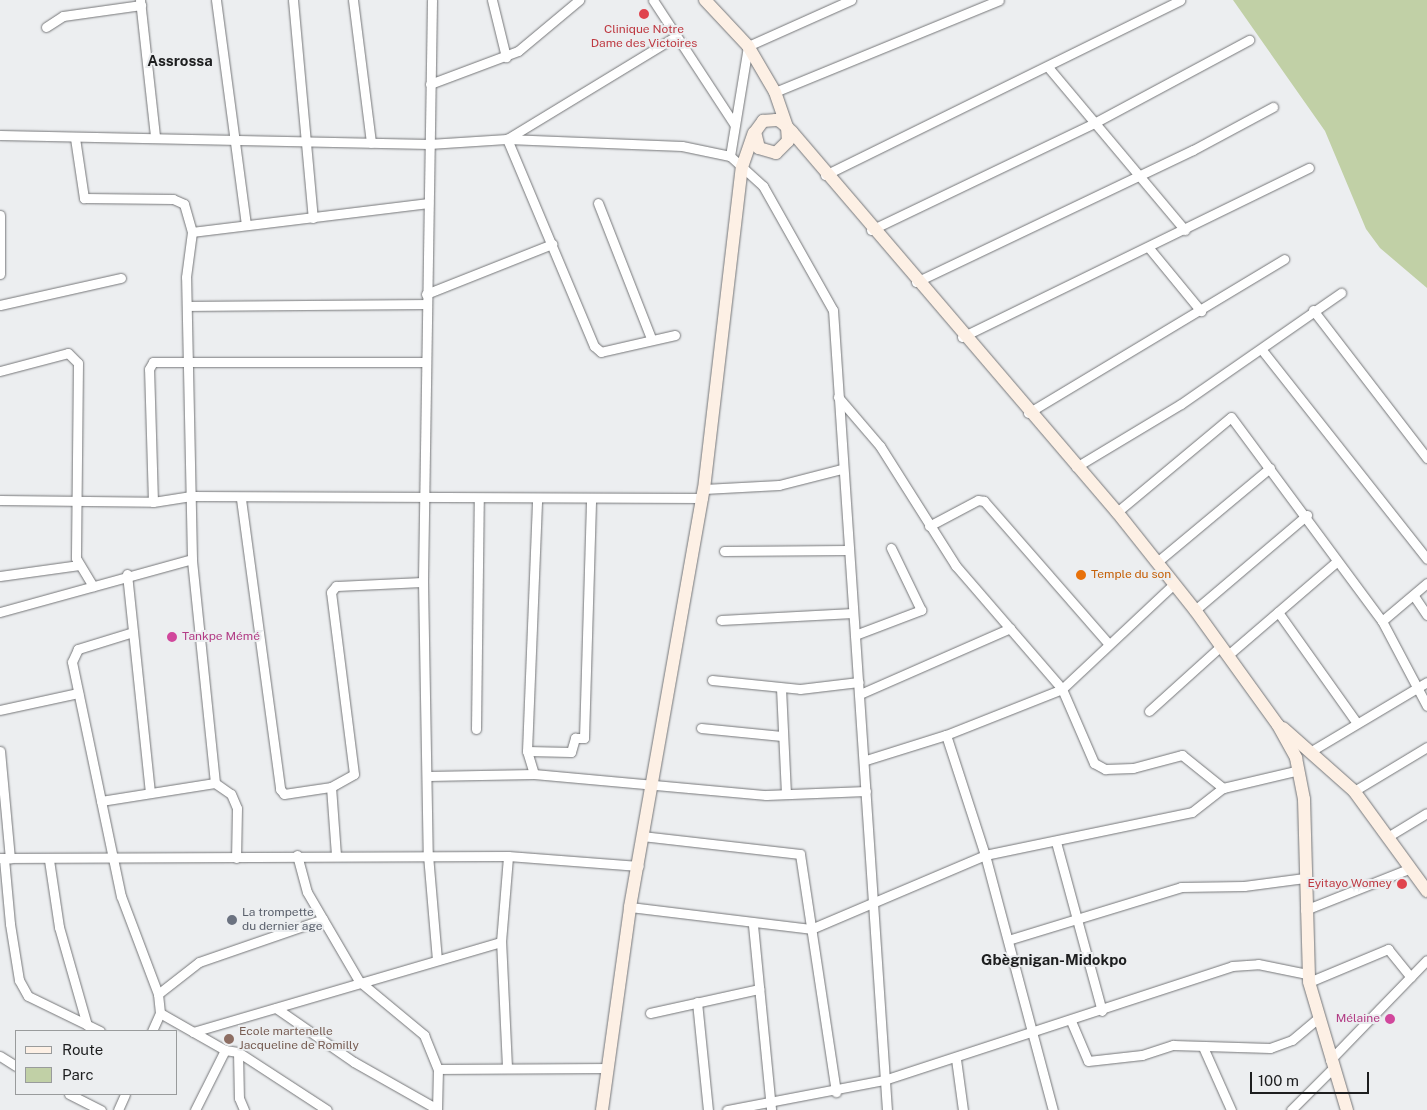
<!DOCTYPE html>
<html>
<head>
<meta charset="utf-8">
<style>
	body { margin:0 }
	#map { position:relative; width:1427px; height:1110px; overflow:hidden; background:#eceef0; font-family:"Public Sans",sans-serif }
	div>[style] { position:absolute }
	.green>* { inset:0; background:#c1d0a6 }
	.roads { filter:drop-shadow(0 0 1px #757678) drop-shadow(0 0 1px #757678) }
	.street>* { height:9px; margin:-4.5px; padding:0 4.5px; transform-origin:4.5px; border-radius:4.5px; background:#fff }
	.secondary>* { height:12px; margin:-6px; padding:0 6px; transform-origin:6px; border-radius:6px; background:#fdf0e5 }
	.dots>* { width:14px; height:14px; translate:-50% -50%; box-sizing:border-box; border:2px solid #eceef0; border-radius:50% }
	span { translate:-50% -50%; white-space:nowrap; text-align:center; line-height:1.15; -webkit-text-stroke:4px #eceef0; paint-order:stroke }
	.health-label { font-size:12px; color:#be3a42 }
	.right { translate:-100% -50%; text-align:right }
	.food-label { font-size:12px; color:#c56008 }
	.left { translate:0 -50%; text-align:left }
	.hotel-label { font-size:12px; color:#b23c85 }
	.worship-label { font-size:12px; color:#5b616d }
	.education-label { font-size:12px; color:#785e54 }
	.quarter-label { font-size:15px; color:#1d1e1f; font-weight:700 }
	.legend { position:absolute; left:15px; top:1030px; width:162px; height:65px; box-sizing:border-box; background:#eceef0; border:1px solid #999b9c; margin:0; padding:6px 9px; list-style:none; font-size:15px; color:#1d1e1f }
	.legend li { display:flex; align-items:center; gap:10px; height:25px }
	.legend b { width:25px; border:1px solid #999b9c }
	.scale { position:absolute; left:1250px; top:1072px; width:119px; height:22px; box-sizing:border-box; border:2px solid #1d1e1f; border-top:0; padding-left:6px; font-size:15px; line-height:18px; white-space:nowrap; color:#1d1e1f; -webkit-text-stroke:4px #eceef0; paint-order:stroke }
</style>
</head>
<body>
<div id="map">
	<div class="green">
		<div style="clip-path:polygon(1233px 0,1427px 0,1427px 288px,1380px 248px,1366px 229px,1325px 131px)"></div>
	</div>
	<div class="roads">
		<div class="street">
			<div style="left:140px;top:0;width:137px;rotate:83.7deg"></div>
			<div style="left:216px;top:0;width:226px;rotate:82.4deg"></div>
			<div style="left:293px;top:0;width:219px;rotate:84.8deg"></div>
			<div style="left:353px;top:0;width:144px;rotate:82.8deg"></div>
			<div style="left:432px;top:0;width:582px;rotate:90.89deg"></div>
			<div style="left:423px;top:582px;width:273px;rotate:89deg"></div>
			<div style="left:428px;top:855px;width:104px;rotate:85.1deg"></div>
			<div style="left:492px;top:0;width:59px;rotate:76.2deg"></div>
			<div style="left:653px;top:0;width:148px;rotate:56.8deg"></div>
			<div style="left:46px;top:27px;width:20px;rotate:-33deg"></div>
			<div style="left:63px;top:16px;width:79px;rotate:-8deg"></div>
			<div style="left:1048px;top:67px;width:213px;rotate:50deg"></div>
			<div style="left:430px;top:84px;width:94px;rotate:-20.6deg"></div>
			<div style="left:518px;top:51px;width:80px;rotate:-39.9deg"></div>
			<div style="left:775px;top:92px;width:242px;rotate:-22.3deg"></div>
			<div style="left:0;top:135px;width:429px;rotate:1.2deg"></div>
			<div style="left:429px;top:144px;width:78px;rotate:-3.7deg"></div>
			<div style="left:507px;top:139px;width:175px;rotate:2.3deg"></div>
			<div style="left:682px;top:146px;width:49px;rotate:11.8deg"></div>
			<div style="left:730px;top:156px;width:45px;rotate:42.3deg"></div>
			<div style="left:763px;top:186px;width:142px;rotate:60.6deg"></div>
			<div style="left:833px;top:310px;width:802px;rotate:86.14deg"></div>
			<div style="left:75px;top:138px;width:61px;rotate:81.5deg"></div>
			<div style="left:84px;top:198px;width:89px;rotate:0.6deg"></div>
			<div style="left:173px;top:199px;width:12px;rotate:24deg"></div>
			<div style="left:184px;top:204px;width:29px;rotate:74deg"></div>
			<div style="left:730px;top:156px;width:111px;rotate:-80.7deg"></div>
			<div style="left:748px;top:46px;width:113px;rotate:-24.1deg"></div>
			<div style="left:825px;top:175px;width:396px;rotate:-26.2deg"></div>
			<div style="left:598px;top:203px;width:145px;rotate:68.6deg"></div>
			<div style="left:0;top:215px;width:59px;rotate:90deg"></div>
			<div style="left:871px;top:230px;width:250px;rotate:-25.6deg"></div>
			<div style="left:1096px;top:122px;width:174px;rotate:-28.2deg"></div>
			<div style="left:1149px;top:248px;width:82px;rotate:50.5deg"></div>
			<div style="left:916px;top:282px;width:307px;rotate:-25.5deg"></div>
			<div style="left:1193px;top:150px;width:91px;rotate:-28.3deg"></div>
			<div style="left:426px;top:294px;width:136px;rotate:-21.6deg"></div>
			<div style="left:0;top:305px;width:124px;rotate:-12.6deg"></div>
			<div style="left:187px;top:306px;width:238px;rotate:-0.5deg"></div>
			<div style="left:1313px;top:310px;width:187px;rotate:52.4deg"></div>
			<div style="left:675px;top:335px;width:76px;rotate:167.1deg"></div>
			<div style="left:601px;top:352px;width:9px;rotate:-139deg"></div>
			<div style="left:594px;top:346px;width:225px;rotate:-112.8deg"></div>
			<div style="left:507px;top:139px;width:197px;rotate:-31.3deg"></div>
			<div style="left:962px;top:337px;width:386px;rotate:-26deg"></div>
			<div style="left:1262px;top:350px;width:266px;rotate:51.7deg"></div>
			<div style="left:0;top:371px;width:70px;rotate:-14.8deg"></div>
			<div style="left:68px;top:353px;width:14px;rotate:45deg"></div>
			<div style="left:78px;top:363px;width:195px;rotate:90.6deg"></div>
			<div style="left:76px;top:558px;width:33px;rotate:59deg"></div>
			<div style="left:838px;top:397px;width:65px;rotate:49.4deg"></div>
			<div style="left:880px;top:446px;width:142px;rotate:57.7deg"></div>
			<div style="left:956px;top:566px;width:162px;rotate:49.2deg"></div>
			<div style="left:1062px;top:689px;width:81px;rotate:66.6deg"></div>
			<div style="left:1094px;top:763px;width:13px;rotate:29deg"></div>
			<div style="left:1105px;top:769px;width:28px;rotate:-2deg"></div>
			<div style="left:1133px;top:768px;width:51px;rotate:-14.9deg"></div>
			<div style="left:1182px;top:755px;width:53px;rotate:38.8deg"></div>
			<div style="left:1028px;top:413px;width:299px;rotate:-31deg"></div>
			<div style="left:1076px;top:467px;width:122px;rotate:-31deg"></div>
			<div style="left:1181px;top:404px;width:195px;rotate:-34.8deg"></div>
			<div style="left:704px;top:489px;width:75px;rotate:-3.1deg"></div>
			<div style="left:779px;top:485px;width:65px;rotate:-14.3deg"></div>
			<div style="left:241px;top:499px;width:293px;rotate:82.3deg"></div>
			<div style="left:280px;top:789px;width:6px;rotate:51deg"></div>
			<div style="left:284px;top:794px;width:48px;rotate:-8.5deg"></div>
			<div style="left:0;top:500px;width:153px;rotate:0.7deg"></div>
			<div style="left:153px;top:502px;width:37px;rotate:-9deg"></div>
			<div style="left:190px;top:496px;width:513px;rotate:0.22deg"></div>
			<div style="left:153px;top:502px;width:133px;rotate:-91.7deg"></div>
			<div style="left:149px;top:369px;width:8px;rotate:-60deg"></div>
			<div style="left:153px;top:362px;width:271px"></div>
			<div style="left:1117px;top:512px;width:148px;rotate:-39.8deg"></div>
			<div style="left:1231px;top:417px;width:254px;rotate:53.5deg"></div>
			<div style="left:1382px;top:621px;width:96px;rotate:62.1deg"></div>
			<div style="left:929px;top:526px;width:55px;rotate:-28deg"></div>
			<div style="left:978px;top:500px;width:6px;rotate:9deg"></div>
			<div style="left:984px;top:501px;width:187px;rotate:48.9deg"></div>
			<div style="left:724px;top:551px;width:124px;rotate:-0.5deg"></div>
			<div style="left:1157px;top:562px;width:147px;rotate:-39.8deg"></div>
			<div style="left:127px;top:574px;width:219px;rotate:84deg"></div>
			<div style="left:0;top:576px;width:80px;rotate:-7.9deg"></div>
			<div style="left:1414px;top:596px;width:23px;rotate:56deg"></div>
			<div style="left:1195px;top:610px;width:147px;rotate:-40.3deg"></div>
			<div style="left:0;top:612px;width:199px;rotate:-15.4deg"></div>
			<div style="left:1278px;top:612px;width:136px;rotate:54.6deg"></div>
			<div style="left:721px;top:620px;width:132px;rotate:-3deg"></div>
			<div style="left:1382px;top:621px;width:59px;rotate:-40.2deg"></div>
			<div style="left:133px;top:632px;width:58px;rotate:162.8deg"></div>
			<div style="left:78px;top:649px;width:14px;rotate:115deg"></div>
			<div style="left:72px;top:662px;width:239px;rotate:78.2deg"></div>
			<div style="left:121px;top:896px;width:105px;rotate:69.3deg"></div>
			<div style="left:158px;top:994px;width:19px;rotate:84deg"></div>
			<div style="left:160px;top:1013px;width:20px;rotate:114deg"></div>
			<div style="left:855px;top:635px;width:71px;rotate:-20.7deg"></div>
			<div style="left:921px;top:610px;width:69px;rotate:-115.8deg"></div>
			<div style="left:1228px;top:655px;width:143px;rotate:-40.7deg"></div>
			<div style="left:712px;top:680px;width:88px;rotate:5.8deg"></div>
			<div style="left:800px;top:689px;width:59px;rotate:-6.8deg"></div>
			<div style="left:781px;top:688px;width:106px;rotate:87.3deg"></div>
			<div style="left:860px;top:694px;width:164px;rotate:-23.7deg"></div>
			<div style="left:0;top:710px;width:80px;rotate:-12.3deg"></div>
			<div style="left:1149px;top:711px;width:97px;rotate:-42.1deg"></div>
			<div style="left:701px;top:728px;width:81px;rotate:5.6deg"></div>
			<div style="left:476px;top:729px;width:231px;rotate:-89.3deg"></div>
			<div style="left:946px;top:735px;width:126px;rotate:72deg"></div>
			<div style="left:985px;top:855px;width:264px;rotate:75.1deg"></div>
			<div style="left:1313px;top:750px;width:133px;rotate:-30.8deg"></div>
			<div style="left:0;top:751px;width:108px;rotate:84.7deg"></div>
			<div style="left:527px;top:751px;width:44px;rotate:1.3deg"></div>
			<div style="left:571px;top:752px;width:15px;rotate:-74deg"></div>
			<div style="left:575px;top:738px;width:9px"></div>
			<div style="left:584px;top:738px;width:240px;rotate:-88.3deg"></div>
			<div style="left:866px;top:760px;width:84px;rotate:-17.4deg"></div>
			<div style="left:946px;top:735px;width:125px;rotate:-21.6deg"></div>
			<div style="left:1062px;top:689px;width:154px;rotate:-43.2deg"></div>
			<div style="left:534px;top:774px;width:24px;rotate:-107deg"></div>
			<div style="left:527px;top:751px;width:253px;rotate:-87.7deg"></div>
			<div style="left:428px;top:776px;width:106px;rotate:-1.1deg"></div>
			<div style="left:534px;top:774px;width:233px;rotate:5.2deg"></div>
			<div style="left:766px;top:795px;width:100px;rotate:-2.3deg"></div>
			<div style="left:215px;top:783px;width:225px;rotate:-95.9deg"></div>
			<div style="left:192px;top:559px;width:282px;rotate:-91.2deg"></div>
			<div style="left:186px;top:277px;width:45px;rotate:-82.4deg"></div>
			<div style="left:192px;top:232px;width:238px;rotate:-7deg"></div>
			<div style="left:1354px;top:791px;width:85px;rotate:-31.1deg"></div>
			<div style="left:101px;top:801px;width:115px;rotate:-9deg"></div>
			<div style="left:215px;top:783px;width:19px;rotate:35deg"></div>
			<div style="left:231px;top:794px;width:15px;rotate:67deg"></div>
			<div style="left:237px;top:808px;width:50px;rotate:91.1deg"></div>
			<div style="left:642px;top:836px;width:159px;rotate:6.5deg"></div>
			<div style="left:800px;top:854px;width:241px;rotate:81.4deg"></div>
			<div style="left:1389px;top:836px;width:44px;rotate:-31.2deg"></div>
			<div style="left:1056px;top:842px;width:175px;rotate:74.8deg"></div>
			<div style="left:297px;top:855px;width:38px;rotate:75deg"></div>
			<div style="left:307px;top:892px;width:103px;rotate:59.7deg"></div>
			<div style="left:359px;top:981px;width:85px;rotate:39.7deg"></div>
			<div style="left:424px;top:1035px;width:37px;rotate:68deg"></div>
			<div style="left:438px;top:1069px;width:41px;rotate:91.4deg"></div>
			<div style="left:336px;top:855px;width:68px;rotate:-94.2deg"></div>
			<div style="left:331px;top:787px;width:26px;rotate:-29deg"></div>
			<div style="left:354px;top:774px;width:183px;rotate:-97.2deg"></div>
			<div style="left:331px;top:592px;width:8px;rotate:-50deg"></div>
			<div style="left:336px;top:586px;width:87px;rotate:-2.6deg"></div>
			<div style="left:0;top:858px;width:508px;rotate:-0.23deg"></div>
			<div style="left:508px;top:856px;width:131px;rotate:4.4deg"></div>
			<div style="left:4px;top:859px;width:65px;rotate:84.7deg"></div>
			<div style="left:10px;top:924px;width:57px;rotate:80.9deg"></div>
			<div style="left:19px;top:980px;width:18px;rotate:61deg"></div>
			<div style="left:28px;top:996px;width:80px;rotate:25.9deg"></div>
			<div style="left:49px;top:860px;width:68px;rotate:81.5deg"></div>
			<div style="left:59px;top:927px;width:102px;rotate:74.1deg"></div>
			<div style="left:630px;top:907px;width:182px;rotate:6.9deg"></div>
			<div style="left:811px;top:929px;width:189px;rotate:-23deg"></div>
			<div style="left:985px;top:855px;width:211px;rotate:-11.7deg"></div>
			<div style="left:1192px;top:812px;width:39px;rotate:-38deg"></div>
			<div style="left:1223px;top:788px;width:78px;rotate:-13.3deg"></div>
			<div style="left:1305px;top:910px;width:114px;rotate:-21.6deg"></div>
			<div style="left:753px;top:925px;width:186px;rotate:84.4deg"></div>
			<div style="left:1008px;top:940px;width:181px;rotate:-17deg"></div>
			<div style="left:1181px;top:887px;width:63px;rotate:-0.9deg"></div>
			<div style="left:1244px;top:886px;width:61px;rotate:-7.6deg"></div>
			<div style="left:1309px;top:982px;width:86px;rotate:-22.7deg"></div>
			<div style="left:1388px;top:949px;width:36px;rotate:51deg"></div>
			<div style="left:158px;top:994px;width:52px;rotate:-38deg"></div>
			<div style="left:199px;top:962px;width:131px;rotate:-19.1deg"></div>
			<div style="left:697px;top:1002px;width:109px;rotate:84.2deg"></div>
			<div style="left:276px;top:1008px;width:95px;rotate:34.7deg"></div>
			<div style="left:354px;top:1062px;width:95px;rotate:29.5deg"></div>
			<div style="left:160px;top:1013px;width:75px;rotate:29.6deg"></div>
			<div style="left:225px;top:1050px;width:13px;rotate:9deg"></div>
			<div style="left:238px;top:1052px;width:106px;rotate:33.1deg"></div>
			<div style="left:650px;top:1013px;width:112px;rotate:-12.4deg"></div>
			<div style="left:1071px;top:1021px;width:43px;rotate:67deg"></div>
			<div style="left:1088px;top:1061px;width:54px;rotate:-6.3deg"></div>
			<div style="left:1142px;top:1055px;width:33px;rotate:-18deg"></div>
			<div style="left:1173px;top:1045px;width:97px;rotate:1.8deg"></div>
			<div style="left:1270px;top:1048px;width:23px;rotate:-20deg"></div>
			<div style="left:1292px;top:1040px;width:33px;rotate:-40deg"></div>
			<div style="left:193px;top:1032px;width:321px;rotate:-16.3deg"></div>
			<div style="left:1203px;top:1047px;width:69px;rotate:66deg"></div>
			<div style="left:238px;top:1052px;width:46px;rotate:88.8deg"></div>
			<div style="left:239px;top:1098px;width:13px;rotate:67deg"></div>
			<div style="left:0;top:1056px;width:19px;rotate:32deg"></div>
			<div style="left:956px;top:1059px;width:51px;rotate:82.2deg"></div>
			<div style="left:1330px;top:1060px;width:139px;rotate:-45.9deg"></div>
			<div style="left:507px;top:1067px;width:125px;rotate:-92.7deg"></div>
			<div style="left:501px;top:942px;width:86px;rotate:-85.3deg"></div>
			<div style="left:438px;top:1069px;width:168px;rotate:-0.3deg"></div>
			<div style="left:69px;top:1094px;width:36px;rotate:27deg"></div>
			<div style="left:118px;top:1110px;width:17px;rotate:-66deg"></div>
			<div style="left:195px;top:1110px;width:67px;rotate:-63.4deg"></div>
			<div style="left:727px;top:1110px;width:160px;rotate:-10.8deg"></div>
			<div style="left:884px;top:1080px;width:366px;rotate:-18.1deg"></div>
			<div style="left:1232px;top:966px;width:26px;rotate:-4deg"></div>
			<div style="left:1258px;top:964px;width:50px;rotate:11.5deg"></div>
			<div style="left:1291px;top:1110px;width:59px;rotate:-45deg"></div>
		</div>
		<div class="secondary">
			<div style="left:705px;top:0;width:63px;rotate:46.9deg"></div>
			<div style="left:748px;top:46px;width:53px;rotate:59.6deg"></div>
			<div style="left:775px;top:92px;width:37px;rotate:71deg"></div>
			<div style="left:787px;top:127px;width:14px;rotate:86deg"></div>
			<div style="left:788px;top:141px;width:17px;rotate:135deg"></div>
			<div style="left:776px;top:153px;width:18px;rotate:-164deg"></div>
			<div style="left:759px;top:148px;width:16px;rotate:-104deg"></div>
			<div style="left:755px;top:132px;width:14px;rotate:-54deg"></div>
			<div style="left:763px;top:121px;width:13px;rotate:-4deg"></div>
			<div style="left:776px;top:120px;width:4px;rotate:14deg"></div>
			<div style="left:780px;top:121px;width:9px;rotate:41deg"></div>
			<div style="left:787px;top:127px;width:7px;rotate:45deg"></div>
			<div style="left:792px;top:132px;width:500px;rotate:49.46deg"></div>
			<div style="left:1117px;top:512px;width:125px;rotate:51.5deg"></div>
			<div style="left:1195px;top:610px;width:142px;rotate:54.2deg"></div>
			<div style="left:1278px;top:725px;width:38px;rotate:61deg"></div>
			<div style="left:1296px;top:758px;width:42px;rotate:79deg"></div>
			<div style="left:1304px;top:799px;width:183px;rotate:88.4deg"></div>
			<div style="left:1309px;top:982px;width:134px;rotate:73.5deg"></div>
			<div style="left:1283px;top:728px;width:95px;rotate:41.6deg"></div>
			<div style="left:1354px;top:791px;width:124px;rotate:53.9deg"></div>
			<div style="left:602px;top:1110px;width:205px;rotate:-82.1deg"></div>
			<div style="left:630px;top:907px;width:424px;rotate:-80deg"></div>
			<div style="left:704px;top:489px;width:324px;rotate:-83.3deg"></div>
			<div style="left:742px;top:167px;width:36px;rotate:-71deg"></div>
		</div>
	</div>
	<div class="dots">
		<div style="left:644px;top:14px;background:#e0444e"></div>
		<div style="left:1081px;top:575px;background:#e8710a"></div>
		<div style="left:172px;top:637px;background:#d1479c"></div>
		<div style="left:1402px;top:884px;background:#e0444e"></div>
		<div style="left:232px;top:920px;background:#6b7280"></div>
		<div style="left:1390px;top:1019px;background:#d1479c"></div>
		<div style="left:229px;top:1039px;background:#8d6e63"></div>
	</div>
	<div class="health-label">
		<span style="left:644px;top:37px">Clinique Notre<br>Dame des Victoires</span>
		<span class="right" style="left:1392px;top:884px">Eyitayo Womey</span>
	</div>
	<div class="food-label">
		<span class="left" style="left:1091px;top:575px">Temple du son</span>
	</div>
	<div class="hotel-label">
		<span class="left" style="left:182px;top:637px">Tankpe Mémé</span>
		<span class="right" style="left:1380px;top:1019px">Mélaine</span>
	</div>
	<div class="worship-label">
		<span class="left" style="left:242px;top:920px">La trompette<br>du dernier age</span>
	</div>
	<div class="education-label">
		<span class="left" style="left:239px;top:1039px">Ecole martenelle<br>Jacqueline de Romilly</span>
	</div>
	<div class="quarter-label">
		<span style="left:180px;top:61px">Assrossa</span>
		<span style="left:1054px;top:960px">Gbègnigan-Midokpo</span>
	</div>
	<ul class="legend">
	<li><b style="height:6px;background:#fdf0e5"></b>Route</li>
	<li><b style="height:14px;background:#c1d0a6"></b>Parc</li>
	</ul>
	<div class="scale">100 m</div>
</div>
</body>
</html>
